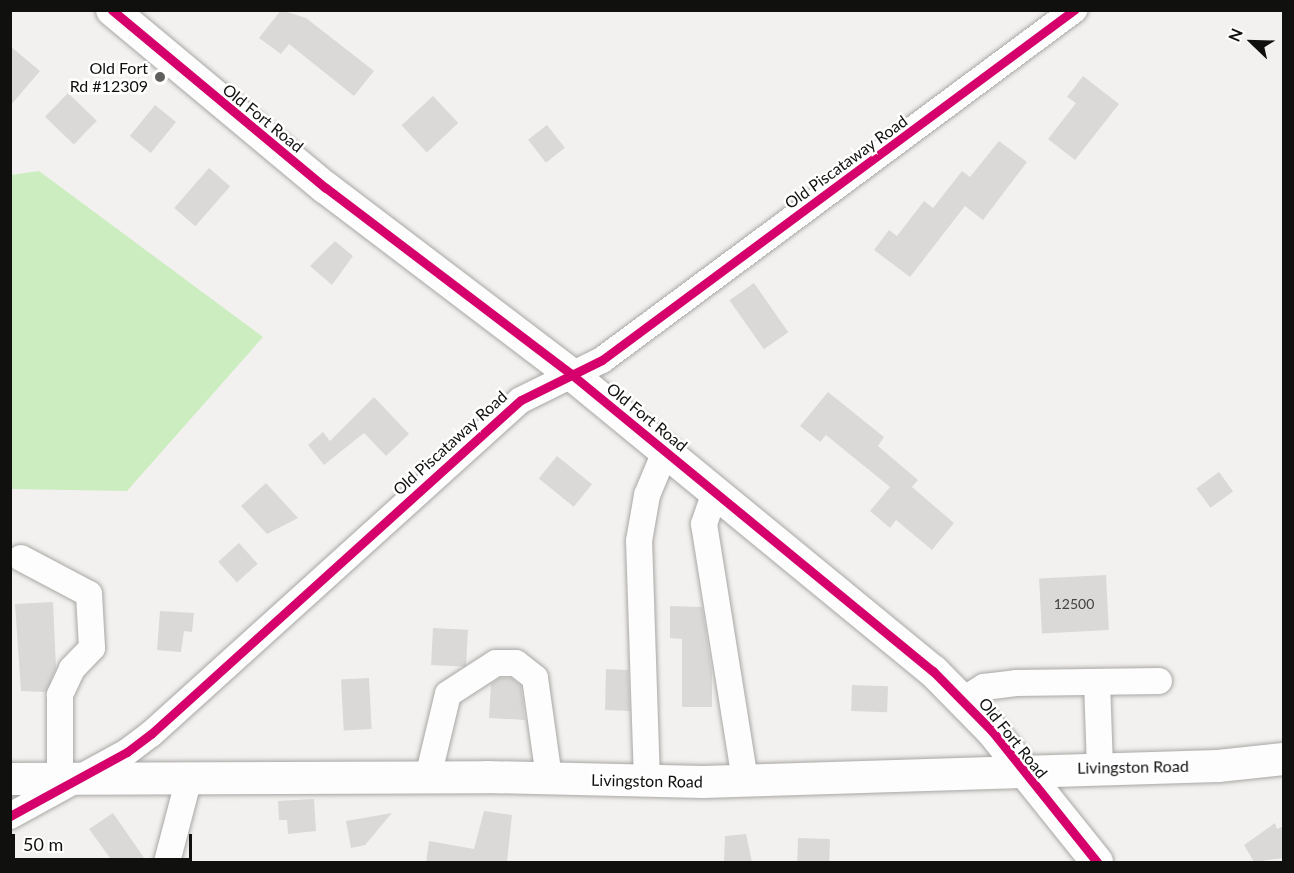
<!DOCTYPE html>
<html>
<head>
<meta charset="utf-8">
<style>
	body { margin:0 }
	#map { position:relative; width:1294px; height:873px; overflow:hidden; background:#f3f1ef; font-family:Lato,sans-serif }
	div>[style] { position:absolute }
	.green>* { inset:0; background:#ccedc0 }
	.building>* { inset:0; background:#dbd9d8; transform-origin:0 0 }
	.roads { filter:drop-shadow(0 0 2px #a8a7a5) drop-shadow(0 0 2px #a8a7a5) }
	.minor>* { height:26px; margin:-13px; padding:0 13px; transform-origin:13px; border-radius:13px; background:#fdfdfd }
	.major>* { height:32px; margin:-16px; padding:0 16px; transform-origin:16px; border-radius:16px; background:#fdfdfd }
	.cycleway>* { height:9px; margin:-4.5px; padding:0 4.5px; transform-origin:4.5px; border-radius:4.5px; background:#d6006c }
	.dots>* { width:16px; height:16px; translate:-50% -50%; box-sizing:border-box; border:3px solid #fff; border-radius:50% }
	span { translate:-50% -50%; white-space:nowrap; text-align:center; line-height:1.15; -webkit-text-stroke:5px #fff; paint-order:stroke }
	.number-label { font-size:14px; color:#444342 }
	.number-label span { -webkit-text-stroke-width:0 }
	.poi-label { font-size:16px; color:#10100e }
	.right { translate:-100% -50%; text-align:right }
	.street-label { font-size:16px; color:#10100e }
	.frame { position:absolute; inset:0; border:12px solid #10100e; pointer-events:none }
	.north { position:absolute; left:1222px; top:12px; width:60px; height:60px; -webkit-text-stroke:4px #fff; paint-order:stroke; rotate:293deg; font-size:16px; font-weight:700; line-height:24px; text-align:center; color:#10100e }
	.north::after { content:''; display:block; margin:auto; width:21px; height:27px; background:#10100e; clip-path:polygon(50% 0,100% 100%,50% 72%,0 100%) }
	.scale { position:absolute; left:12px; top:834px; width:180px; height:27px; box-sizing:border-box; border:3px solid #10100e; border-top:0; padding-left:8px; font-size:18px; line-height:21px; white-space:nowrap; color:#10100e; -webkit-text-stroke:4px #fff; paint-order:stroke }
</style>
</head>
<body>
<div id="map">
	<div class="green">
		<div style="clip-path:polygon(39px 171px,263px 337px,127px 491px,11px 489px,11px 175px)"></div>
	</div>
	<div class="building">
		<div style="clip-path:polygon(281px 10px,306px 18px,374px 71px,354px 96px,289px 44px,281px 54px,259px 38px)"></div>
		<div style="clip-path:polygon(10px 46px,40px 71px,10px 106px)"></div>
		<div style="clip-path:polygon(1083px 76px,1119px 104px,1075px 160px,1048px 139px,1076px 103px,1067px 97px)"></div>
		<div style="left:68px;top:93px;width:40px;height:33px;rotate:44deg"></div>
		<div style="left:433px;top:96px;width:37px;height:43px;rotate:47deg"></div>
		<div style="left:155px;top:105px;width:27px;height:40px;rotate:39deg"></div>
		<div style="left:547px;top:125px;width:29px;height:24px;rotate:52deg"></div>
		<div style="clip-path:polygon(999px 141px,1027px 162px,983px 220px,965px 206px,910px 277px,874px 250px,889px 230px,897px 236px,924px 201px,933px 208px,962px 171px,970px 177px)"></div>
		<div style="left:209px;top:168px;width:28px;height:53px;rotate:41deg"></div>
		<div style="clip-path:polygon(335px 241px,353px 256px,332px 285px,310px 266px)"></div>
		<div style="left:754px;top:283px;width:60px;height:30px;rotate:55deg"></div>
		<div style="clip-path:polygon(828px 392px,884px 437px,878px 446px,918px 480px,912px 487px,954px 523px,932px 550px,896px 520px,890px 528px,870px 511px,890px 487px,826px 435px,820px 442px,800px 426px)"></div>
		<div style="clip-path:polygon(374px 397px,409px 434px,386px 456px,364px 433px,324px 465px,308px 445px,323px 432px,330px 441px)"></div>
		<div style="left:557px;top:456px;width:45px;height:29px;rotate:39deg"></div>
		<div style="left:1219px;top:472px;width:24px;height:28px;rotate:54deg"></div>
		<div style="clip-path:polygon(266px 483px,298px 518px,267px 534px,241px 506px)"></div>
		<div style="left:239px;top:543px;width:28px;height:28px;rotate:48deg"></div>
		<div style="left:1106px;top:575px;width:55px;height:67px;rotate:87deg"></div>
		<div style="clip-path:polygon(53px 602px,56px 668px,46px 692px,21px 691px,15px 604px)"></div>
		<div style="clip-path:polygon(670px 606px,702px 607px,712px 672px,712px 707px,682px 707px,682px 639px,670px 638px)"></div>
		<div style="clip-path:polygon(160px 611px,194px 613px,192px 632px,184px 631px,181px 652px,157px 650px)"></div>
		<div style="left:433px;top:628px;width:35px;height:37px;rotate:3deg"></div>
		<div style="clip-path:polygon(606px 669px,628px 670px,630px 711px,605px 710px)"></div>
		<div style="left:369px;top:678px;width:51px;height:28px;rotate:87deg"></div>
		<div style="clip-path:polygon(500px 678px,511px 678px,521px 686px,525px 720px,489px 718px,491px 684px)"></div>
		<div style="left:852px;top:685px;width:36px;height:26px;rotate:2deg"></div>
		<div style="clip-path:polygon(314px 799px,316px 831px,288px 834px,287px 820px,279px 820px,278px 801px)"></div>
		<div style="clip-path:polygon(484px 811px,512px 815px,507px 862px,426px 862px,429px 841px,474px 849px)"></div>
		<div style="clip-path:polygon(113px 813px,147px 862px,113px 862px,89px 829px)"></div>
		<div style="clip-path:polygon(392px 813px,365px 845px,351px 848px,346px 821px)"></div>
		<div style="clip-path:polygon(1275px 823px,1277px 829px,1284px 826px,1284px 858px,1254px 862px,1244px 845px)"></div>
		<div style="clip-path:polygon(746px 834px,752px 862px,724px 862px,725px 836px)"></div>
		<div style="left:798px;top:838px;width:32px;height:24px;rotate:2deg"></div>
	</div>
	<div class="roads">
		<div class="minor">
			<div style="left:715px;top:492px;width:34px;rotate:109deg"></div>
			<div style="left:704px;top:524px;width:260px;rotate:80.9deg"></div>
			<div style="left:21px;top:558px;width:77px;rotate:27.9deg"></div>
			<div style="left:89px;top:594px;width:54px;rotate:86.8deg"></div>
			<div style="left:92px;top:648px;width:29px;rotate:134deg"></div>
			<div style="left:72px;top:669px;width:29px;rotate:115deg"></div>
			<div style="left:60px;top:695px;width:82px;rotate:90deg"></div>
			<div style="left:1097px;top:682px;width:85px;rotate:88deg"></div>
			<div style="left:963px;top:700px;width:25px;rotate:-32deg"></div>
			<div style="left:984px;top:687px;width:32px;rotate:-7deg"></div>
			<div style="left:1016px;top:683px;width:143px;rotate:-0.8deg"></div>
			<div style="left:428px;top:777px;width:85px;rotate:-76.5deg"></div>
			<div style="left:448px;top:694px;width:57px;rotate:-32.9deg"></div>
			<div style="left:496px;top:663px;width:20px"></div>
			<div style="left:516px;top:663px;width:24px;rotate:38deg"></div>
			<div style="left:535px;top:678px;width:101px;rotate:82deg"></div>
			<div style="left:647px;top:781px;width:240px;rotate:-91.9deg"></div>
			<div style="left:639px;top:541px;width:47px;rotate:-80.1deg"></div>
			<div style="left:647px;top:495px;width:47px;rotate:-67.3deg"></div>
			<div style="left:10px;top:816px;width:133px;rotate:-28.7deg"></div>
			<div style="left:127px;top:752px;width:30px;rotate:-37deg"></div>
			<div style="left:151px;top:734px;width:498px;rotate:-42.1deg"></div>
			<div style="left:521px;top:400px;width:90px;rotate:-26.3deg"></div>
			<div style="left:602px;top:360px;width:588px;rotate:-36.56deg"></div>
			<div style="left:167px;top:862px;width:87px;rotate:-75.3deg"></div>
		</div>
		<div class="major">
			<div style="left:112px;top:10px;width:278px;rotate:39.8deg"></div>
			<div style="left:326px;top:188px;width:308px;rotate:37.2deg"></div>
			<div style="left:571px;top:374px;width:468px;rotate:39.4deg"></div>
			<div style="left:933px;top:671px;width:84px;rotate:45.5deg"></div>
			<div style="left:992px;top:731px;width:168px;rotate:51.3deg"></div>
			<div style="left:10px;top:779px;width:477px;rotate:-0.2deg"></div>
			<div style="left:487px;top:777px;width:216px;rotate:1.3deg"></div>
			<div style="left:703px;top:782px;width:515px;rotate:-1.78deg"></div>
			<div style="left:1218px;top:766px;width:66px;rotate:-6.1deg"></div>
		</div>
	</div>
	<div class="cycleway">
		<div style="left:112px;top:10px;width:278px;rotate:39.8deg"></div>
		<div style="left:326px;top:188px;width:308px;rotate:37.2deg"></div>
		<div style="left:571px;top:374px;width:468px;rotate:39.4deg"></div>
		<div style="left:933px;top:671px;width:84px;rotate:45.5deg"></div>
		<div style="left:992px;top:731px;width:168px;rotate:51.3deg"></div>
		<div style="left:10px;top:816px;width:133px;rotate:-28.7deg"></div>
		<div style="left:127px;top:752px;width:30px;rotate:-37deg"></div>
		<div style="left:151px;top:734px;width:498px;rotate:-42.1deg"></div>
		<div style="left:521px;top:400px;width:90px;rotate:-26.3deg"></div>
		<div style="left:602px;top:360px;width:588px;rotate:-36.56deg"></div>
	</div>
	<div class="dots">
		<div style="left:160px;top:77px;background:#5f5f5d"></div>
	</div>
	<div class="number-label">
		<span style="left:1074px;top:604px">12500</span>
	</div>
	<div class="poi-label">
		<span class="right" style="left:148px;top:77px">Old Fort<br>Rd #12309</span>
	</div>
	<div class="street-label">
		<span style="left:263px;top:118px;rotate:39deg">Old Fort Road</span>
		<span style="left:846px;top:162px;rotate:-36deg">Old Piscataway Road</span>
		<span style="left:647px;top:417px;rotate:39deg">Old Fort Road</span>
		<span style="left:450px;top:443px;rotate:-42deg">Old Piscataway Road</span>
		<span style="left:1013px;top:738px;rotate:51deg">Old Fort Road</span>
		<span style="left:1133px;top:767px;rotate:-1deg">Livingston Road</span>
		<span style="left:647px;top:781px;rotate:1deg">Livingston Road</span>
	</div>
	<div class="frame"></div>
	<div class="north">N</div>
	<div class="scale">50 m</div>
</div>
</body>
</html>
